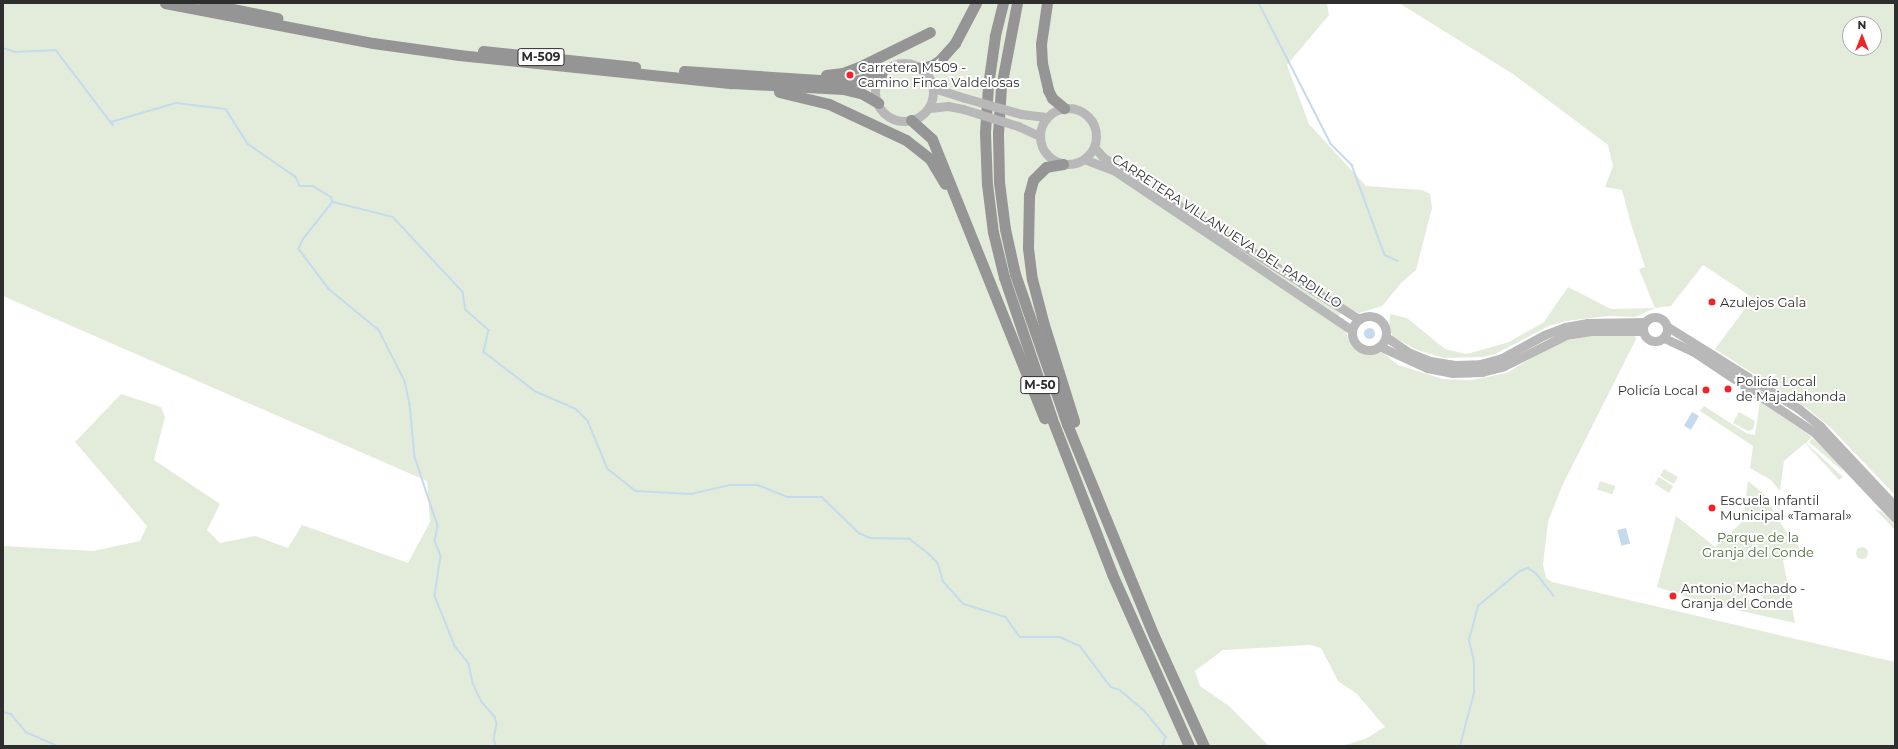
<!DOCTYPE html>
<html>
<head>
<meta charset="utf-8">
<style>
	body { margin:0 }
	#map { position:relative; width:1898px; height:749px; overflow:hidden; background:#fff; font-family:Montserrat,sans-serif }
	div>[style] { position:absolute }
	.green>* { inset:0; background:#e3ecda; transform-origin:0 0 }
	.round { border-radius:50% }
	.water>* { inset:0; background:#c5dbed; transform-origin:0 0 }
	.stream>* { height:1.5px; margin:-0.75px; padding:0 0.75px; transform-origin:0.75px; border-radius:0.75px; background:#c5dbed }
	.secondary>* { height:9px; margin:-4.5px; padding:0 4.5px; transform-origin:4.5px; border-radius:4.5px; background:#b8b8b8 }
	.secondary>.ring { margin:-4.5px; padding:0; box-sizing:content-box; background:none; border:9px solid #b8b8b8; border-radius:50% }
	.highway>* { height:11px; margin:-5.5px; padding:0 5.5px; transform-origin:5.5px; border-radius:5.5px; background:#959595 }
	.secondary-bridge>* { height:9px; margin:-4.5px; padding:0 4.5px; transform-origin:4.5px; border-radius:4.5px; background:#b8b8b8 }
	.dots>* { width:11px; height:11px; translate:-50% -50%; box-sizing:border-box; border:2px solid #fff; border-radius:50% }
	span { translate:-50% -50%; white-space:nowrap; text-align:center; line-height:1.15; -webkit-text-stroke:4px #fff; paint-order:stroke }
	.shield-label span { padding:1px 3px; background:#fff; border:1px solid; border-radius:3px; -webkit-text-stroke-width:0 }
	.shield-label { font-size:12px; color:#2e2e2e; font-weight:700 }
	.poi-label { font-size:13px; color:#2e2e2e }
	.left { translate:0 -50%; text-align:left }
	.right { translate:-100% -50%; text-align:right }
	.street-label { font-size:13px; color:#2e2e2e }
	.park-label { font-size:13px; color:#4e6c38 }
	.frame { position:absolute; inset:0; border:4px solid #2e2e2e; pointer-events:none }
	.north { position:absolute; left:1842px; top:16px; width:40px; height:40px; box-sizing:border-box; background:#fff; border:1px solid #ababab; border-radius:50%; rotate:0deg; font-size:11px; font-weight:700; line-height:16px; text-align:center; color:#2e2e2e }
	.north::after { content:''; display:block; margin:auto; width:14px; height:18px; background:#f02428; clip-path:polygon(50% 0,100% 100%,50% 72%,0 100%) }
</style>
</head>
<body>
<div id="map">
	<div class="green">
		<div style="clip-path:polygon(3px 3px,1327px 3px,1329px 15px,1287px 65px,1309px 124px,1366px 186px,1422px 190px,1430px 194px,1432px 208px,1416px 270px,1402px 282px,1382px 306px,1359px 313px,1346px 306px,1334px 322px,1345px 330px,1350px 343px,1362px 353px,1383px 353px,1398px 365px,1443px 379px,1471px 380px,1507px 373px,1551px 346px,1565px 341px,1589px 336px,1635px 335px,1636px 339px,1562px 486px,1548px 522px,1543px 565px,1546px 578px,1552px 582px,1895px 662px,1895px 746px,1342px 746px,1365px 739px,1385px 727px,1357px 694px,1338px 681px,1321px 648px,1309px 645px,1223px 650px,1195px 671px,1200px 686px,1229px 706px,1269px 746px,3px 746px,3px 546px,93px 551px,140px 541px,147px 526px,75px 442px,121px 394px,161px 407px,165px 417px,154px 460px,220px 504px,207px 530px,220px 543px,255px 536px,288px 548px,302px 525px,408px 563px,430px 522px,427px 481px,3px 296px)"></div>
		<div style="clip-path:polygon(evenodd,1399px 3px,1895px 3px,1895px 495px,1830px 427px,1808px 409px,1715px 349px,1753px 298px,1703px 265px,1671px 306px,1655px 308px,1635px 317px,1608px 316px,1566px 321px,1549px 326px,1495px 354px,1483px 357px,1444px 358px,1417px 350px,1393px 337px,1389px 328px,1390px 314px,1407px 318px,1445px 349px,1467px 354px,1509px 342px,1544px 322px,1568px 287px,1611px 309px,1655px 308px,1639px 269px,1645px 267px,1631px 224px,1622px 190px,1605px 187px,1613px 166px,1608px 145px,1513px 74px,1399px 3px,1850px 24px,1874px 24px,1874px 48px,1850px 48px,1850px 24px)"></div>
		<div style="clip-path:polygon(1760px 401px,1812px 437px,1806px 443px,1843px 477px,1839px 480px,1805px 443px,1784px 461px,1780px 491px,1771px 480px,1750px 468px,1753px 446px,1700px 411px,1704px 406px,1746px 433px,1755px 435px)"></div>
		<div style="clip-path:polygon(1739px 412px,1755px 421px,1753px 429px,1748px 431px,1733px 423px)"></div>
		<div style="clip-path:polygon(1813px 438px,1833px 457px,1845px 473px,1809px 442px)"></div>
		<div style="left:1664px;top:469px;width:16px;height:8px;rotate:30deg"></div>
		<div style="left:1659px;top:477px;width:17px;height:8px;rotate:33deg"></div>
		<div style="left:1600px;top:481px;width:16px;height:9px;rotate:18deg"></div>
		<div style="clip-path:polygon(evenodd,1748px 481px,1764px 494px,1783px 527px,1803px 553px,1801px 557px,1783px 560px,1795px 623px,1706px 603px,1657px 587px,1676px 516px,1715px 547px,1743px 521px,1748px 481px,1755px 591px,1763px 597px,1762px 602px,1756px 606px,1752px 605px,1748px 599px,1750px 593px,1755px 591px)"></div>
		<div style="clip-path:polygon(1875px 509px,1882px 512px,1895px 525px,1895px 530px)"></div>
		<div class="round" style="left:1856px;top:547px;width:12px;height:12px"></div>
	</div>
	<div class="water">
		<div class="round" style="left:1363.5px;top:327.5px;width:11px;height:11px"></div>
		<div style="left:1692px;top:412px;width:8px;height:16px;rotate:30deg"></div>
		<div style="left:1626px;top:528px;width:16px;height:9px;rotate:75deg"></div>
	</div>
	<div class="stream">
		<div style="left:1259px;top:3px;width:158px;rotate:62.9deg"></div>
		<div style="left:1331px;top:144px;width:30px;rotate:45deg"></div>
		<div style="left:1352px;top:165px;width:96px;rotate:69.9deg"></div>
		<div style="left:1385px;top:255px;width:14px;rotate:25deg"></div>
		<div style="left:3px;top:48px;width:14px;rotate:17deg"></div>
		<div style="left:16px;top:52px;width:40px;rotate:-2.9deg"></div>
		<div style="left:56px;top:50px;width:94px;rotate:52.8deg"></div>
		<div style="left:113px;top:125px;width:4px;rotate:-124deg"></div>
		<div style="left:111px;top:122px;width:68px;rotate:-16.3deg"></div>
		<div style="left:176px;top:103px;width:50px;rotate:6.8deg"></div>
		<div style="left:226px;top:109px;width:41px;rotate:57.8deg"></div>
		<div style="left:248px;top:144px;width:58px;rotate:34.5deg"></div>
		<div style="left:296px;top:177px;width:10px;rotate:66deg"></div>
		<div style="left:300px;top:186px;width:13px"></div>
		<div style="left:313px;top:186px;width:21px;rotate:31deg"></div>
		<div style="left:331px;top:197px;width:5px;rotate:68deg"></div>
		<div style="left:333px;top:202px;width:62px;rotate:14deg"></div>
		<div style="left:393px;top:217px;width:103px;rotate:47deg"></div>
		<div style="left:463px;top:292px;width:18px;rotate:81deg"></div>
		<div style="left:466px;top:310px;width:30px;rotate:41deg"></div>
		<div style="left:489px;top:330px;width:23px;rotate:103deg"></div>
		<div style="left:484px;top:352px;width:64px;rotate:37.4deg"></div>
		<div style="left:535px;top:391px;width:45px;rotate:23.7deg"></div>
		<div style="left:576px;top:409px;width:17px;rotate:45deg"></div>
		<div style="left:588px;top:421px;width:52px;rotate:67.4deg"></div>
		<div style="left:608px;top:469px;width:36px;rotate:38deg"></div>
		<div style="left:636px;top:491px;width:55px;rotate:3.1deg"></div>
		<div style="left:691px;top:494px;width:39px;rotate:-13deg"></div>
		<div style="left:729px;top:485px;width:29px"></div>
		<div style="left:758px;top:485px;width:31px;rotate:22deg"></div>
		<div style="left:787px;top:497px;width:35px"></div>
		<div style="left:822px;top:497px;width:52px;rotate:44.2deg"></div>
		<div style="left:859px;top:533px;width:13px;rotate:23deg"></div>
		<div style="left:871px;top:538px;width:39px;rotate:1deg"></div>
		<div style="left:910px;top:539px;width:23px;rotate:38deg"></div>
		<div style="left:928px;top:553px;width:14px;rotate:45deg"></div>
		<div style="left:938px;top:563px;width:19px;rotate:74deg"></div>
		<div style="left:943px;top:581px;width:31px;rotate:48deg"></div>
		<div style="left:964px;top:604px;width:44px;rotate:17.2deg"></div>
		<div style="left:1006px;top:617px;width:24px;rotate:55deg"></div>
		<div style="left:1020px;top:637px;width:40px"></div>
		<div style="left:1060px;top:637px;width:22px;rotate:24deg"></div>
		<div style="left:1080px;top:646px;width:51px;rotate:52.9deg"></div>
		<div style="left:1111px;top:687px;width:9px;rotate:18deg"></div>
		<div style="left:1120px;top:690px;width:31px;rotate:40deg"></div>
		<div style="left:1144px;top:710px;width:35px;rotate:51deg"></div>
		<div style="left:1166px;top:737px;width:9px;rotate:108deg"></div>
		<div style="left:333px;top:202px;width:48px;rotate:128.3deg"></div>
		<div style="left:303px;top:240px;width:10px;rotate:114deg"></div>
		<div style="left:299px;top:249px;width:50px;rotate:53.1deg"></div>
		<div style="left:329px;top:289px;width:65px;rotate:39.4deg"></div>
		<div style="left:379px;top:330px;width:57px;rotate:63deg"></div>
		<div style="left:405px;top:381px;width:24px;rotate:78deg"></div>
		<div style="left:410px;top:404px;width:53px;rotate:84.6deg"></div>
		<div style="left:415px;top:457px;width:73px;rotate:71.6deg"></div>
		<div style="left:438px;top:526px;width:15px;rotate:101deg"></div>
		<div style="left:435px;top:541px;width:16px;rotate:68deg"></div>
		<div style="left:441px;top:556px;width:40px;rotate:98.5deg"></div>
		<div style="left:435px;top:596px;width:54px;rotate:68.2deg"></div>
		<div style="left:455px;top:646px;width:23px;rotate:52deg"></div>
		<div style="left:469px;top:664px;width:19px;rotate:78deg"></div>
		<div style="left:473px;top:683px;width:21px;rotate:65deg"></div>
		<div style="left:482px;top:702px;width:20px;rotate:49deg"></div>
		<div style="left:495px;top:717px;width:7px;rotate:74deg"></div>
		<div style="left:497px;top:724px;width:15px;rotate:101deg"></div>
		<div style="left:494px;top:739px;width:7px;rotate:74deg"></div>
		<div style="left:3px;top:712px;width:8px;rotate:14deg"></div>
		<div style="left:11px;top:714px;width:23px;rotate:50deg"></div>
		<div style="left:26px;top:732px;width:35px;rotate:24deg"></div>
		<div style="left:1460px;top:746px;width:55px;rotate:-75.2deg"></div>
		<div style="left:1474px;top:693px;width:31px;rotate:-90deg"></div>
		<div style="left:1474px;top:662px;width:23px;rotate:-103deg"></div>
		<div style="left:1469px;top:640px;width:35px;rotate:-75deg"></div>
		<div style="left:1478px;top:606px;width:55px;rotate:-39.8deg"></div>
		<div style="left:1520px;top:571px;width:9px;rotate:-21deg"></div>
		<div style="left:1528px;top:568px;width:9px;rotate:32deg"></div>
		<div style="left:1536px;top:573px;width:29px;rotate:52deg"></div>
	</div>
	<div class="secondary">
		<div class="ring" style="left:875px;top:63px;width:49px;height:49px"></div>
		<div style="left:932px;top:83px;width:11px;rotate:41deg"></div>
		<div style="left:940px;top:90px;width:26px;rotate:18deg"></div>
		<div class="ring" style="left:1040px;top:108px;width:47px;height:47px"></div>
		<div style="left:929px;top:108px;width:19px;rotate:-6deg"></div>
		<div style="left:948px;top:106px;width:15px;rotate:11deg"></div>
		<div style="left:1021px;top:114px;width:25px;rotate:7deg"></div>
		<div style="left:1018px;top:126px;width:23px;rotate:25deg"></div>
		<div style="left:1094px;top:147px;width:15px;rotate:48deg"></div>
		<div style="left:1104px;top:158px;width:302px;rotate:32.3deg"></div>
		<div style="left:1084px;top:159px;width:33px;rotate:21deg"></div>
		<div style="left:1115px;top:171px;width:285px;rotate:33.9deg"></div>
		<div class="ring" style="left:1352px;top:316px;width:25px;height:25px"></div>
		<div class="ring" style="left:1643px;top:317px;width:15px;height:15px"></div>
		<div style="left:1668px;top:327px;width:155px;rotate:32deg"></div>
		<div style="left:1799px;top:409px;width:28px;rotate:39deg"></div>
		<div style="left:1821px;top:427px;width:108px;rotate:46.9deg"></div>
		<div style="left:1386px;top:337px;width:29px;rotate:34deg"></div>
		<div style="left:1410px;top:353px;width:22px;rotate:22deg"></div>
		<div style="left:1430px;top:361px;width:25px;rotate:9deg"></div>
		<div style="left:1455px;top:365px;width:25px;rotate:-2deg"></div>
		<div style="left:1480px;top:364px;width:23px;rotate:-15deg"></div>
		<div style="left:1502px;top:358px;width:48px;rotate:-28.7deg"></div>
		<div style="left:1544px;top:335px;width:22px;rotate:-21deg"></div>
		<div style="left:1565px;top:327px;width:23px;rotate:-10deg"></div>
		<div style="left:1588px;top:323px;width:57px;rotate:-1deg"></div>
		<div style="left:1664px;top:338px;width:33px;rotate:25deg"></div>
		<div style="left:1694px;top:352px;width:144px;rotate:33.7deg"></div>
		<div style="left:1814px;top:432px;width:118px;rotate:46.7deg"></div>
		<div style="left:1381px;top:347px;width:51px;rotate:24.5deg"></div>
		<div style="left:1427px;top:368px;width:26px;rotate:11deg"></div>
		<div style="left:1453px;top:373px;width:29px;rotate:-2deg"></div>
		<div style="left:1482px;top:372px;width:23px;rotate:-15deg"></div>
		<div style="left:1504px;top:366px;width:69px;rotate:-26.6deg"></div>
		<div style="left:1566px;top:335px;width:24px;rotate:-9deg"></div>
		<div style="left:1590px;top:331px;width:53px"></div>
	</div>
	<div class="highway">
		<div style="left:165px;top:3px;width:212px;rotate:10.9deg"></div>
		<div style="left:373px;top:43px;width:87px;rotate:7.9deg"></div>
		<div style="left:459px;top:55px;width:274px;rotate:5.9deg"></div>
		<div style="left:732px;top:83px;width:111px;rotate:3.1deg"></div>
		<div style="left:843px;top:89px;width:18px;rotate:13deg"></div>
		<div style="left:861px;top:93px;width:20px;rotate:30deg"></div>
		<div style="left:204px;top:3px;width:75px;rotate:11.6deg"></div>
		<div style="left:1003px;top:3px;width:34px;rotate:104deg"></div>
		<div style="left:995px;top:36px;width:50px;rotate:98deg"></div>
		<div style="left:988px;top:86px;width:47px;rotate:93.7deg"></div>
		<div style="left:985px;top:133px;width:51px;rotate:87.8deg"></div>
		<div style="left:987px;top:184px;width:48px;rotate:82.9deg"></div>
		<div style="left:993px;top:232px;width:46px;rotate:76.3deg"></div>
		<div style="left:1004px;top:277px;width:150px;rotate:71.3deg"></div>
		<div style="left:1052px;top:419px;width:166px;rotate:68.8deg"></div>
		<div style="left:1112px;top:574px;width:188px;rotate:65.9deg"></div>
		<div style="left:1017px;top:3px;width:86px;rotate:100.8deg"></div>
		<div style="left:1001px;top:87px;width:47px;rotate:93.7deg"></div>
		<div style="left:998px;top:134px;width:48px;rotate:88.8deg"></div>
		<div style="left:999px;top:182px;width:47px;rotate:82.7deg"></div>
		<div style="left:1005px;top:229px;width:46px;rotate:77.5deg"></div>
		<div style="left:1015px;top:274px;width:159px;rotate:70.9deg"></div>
		<div style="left:1067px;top:424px;width:229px;rotate:67.7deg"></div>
		<div style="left:1154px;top:636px;width:121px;rotate:65.6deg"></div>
		<div style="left:1047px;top:3px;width:41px;rotate:98.3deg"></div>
		<div style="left:1041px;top:44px;width:19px;rotate:87deg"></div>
		<div style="left:1042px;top:63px;width:28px;rotate:77deg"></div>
		<div style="left:1048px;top:90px;width:9px;rotate:63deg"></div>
		<div style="left:1052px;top:98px;width:16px;rotate:40deg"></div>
		<div style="left:483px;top:51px;width:153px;rotate:6deg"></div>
		<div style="left:918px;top:68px;width:13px;rotate:-9deg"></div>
		<div style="left:931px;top:66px;width:9px;rotate:-32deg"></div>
		<div style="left:939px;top:61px;width:24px;rotate:-48deg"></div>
		<div style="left:955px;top:43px;width:45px;rotate:-62.3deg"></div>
		<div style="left:684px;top:71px;width:166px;rotate:3.8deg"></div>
		<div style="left:850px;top:82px;width:32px;rotate:-13deg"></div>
		<div style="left:826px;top:75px;width:17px;rotate:-7deg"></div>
		<div style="left:843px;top:73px;width:17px;rotate:-21deg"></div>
		<div style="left:859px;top:67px;width:79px;rotate:-26.2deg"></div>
		<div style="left:779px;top:92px;width:51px;rotate:13.5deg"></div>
		<div style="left:829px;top:104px;width:85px;rotate:25.1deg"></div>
		<div style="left:906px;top:140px;width:31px;rotate:38deg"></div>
		<div style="left:930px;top:159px;width:29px;rotate:59deg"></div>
		<div style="left:911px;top:120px;width:28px;rotate:42deg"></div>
		<div style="left:932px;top:139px;width:301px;rotate:68.1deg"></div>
		<div style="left:1063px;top:164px;width:17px;rotate:170deg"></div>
		<div style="left:1046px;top:167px;width:18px;rotate:135deg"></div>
		<div style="left:1033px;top:180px;width:16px;rotate:105deg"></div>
		<div style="left:1029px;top:195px;width:53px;rotate:91.1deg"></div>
		<div style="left:1028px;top:248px;width:31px;rotate:83deg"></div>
		<div style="left:1032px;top:279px;width:48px;rotate:75.4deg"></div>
		<div style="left:1044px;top:325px;width:101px;rotate:72.6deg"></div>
	</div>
	<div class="secondary-bridge">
		<div style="left:965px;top:98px;width:58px;rotate:15.9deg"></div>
		<div style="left:963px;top:109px;width:58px;rotate:17.2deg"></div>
	</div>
	<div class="dots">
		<div style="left:850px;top:75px;background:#f02428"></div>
		<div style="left:1712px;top:302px;background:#f02428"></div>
		<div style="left:1728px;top:389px;background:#f02428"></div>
		<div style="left:1706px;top:390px;background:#f02428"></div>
		<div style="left:1712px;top:508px;background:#f02428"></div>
		<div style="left:1673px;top:596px;background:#f02428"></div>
	</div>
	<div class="shield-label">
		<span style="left:541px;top:57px">M-509</span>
		<span style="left:1040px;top:385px">M-50</span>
	</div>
	<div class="poi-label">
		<span class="left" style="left:858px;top:75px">Carretera M509 -<br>Camino Finca Valdelosas</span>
		<span class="left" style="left:1720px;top:302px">Azulejos Gala</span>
		<span class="left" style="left:1736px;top:389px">Policía Local<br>de Majadahonda</span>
		<span class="right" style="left:1698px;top:390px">Policía Local</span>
		<span class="left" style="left:1720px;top:508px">Escuela Infantil<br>Municipal «Tamaral»</span>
		<span class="left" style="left:1681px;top:596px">Antonio Machado -<br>Granja del Conde</span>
	</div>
	<div class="street-label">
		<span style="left:1227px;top:231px;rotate:33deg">CARRETERA VILLANUEVA DEL PARDILLO</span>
	</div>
	<div class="park-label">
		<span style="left:1758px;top:545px">Parque de la<br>Granja del Conde</span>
	</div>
	<div class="frame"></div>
	<div class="north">N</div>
</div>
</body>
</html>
